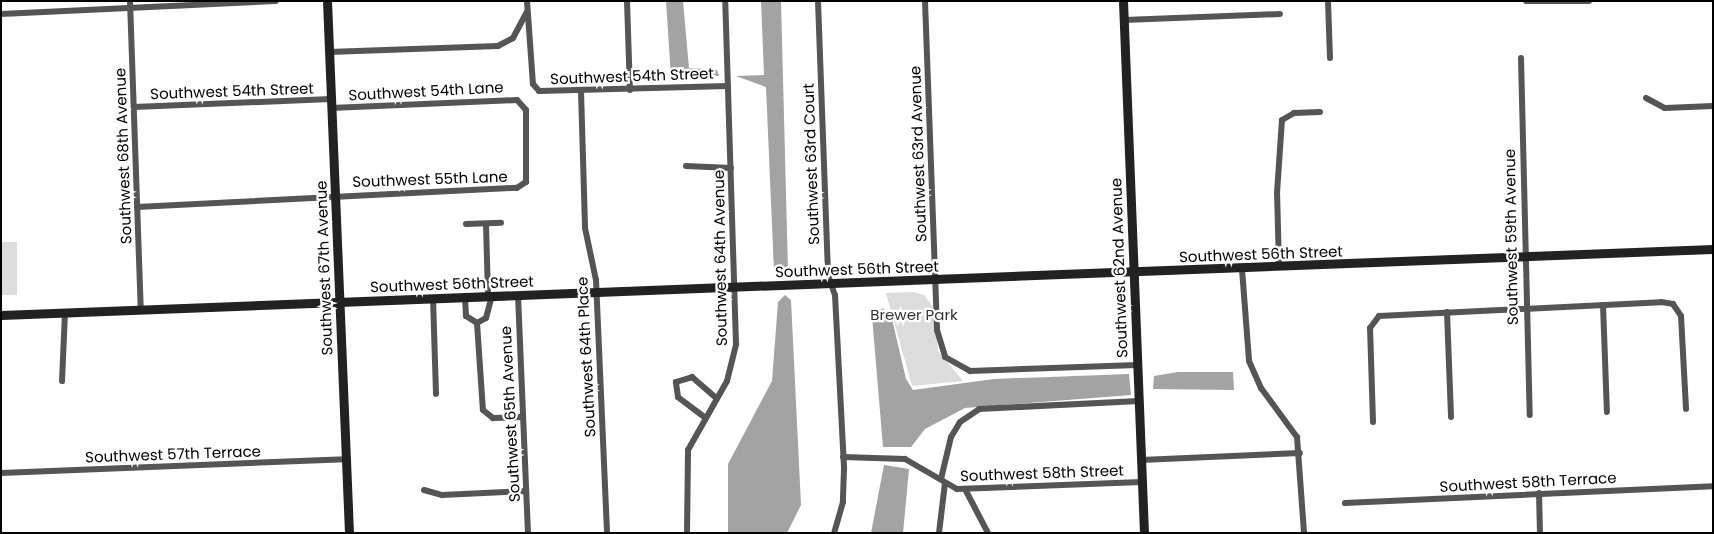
<!DOCTYPE html>
<html>
<head>
<meta charset="utf-8">
<style>
	body { margin:0 }
	#map { position:relative; width:1714px; height:534px; overflow:hidden; background:#fff; font-family:Poppins,sans-serif }
	div>[style] { position:absolute }
	.green>* { inset:0; background:#dcdcdc; transform-origin:0 0 }
	.water>* { inset:0; background:#a3a3a3 }
	.street>* { height:6px; margin:-3px; padding:0 3px; transform-origin:3px; border-radius:3px; background:#555 }
	.secondary>* { height:9px; margin:-4.5px; padding:0 4.5px; transform-origin:4.5px; border-radius:4.5px; background:#222 }
	span { translate:-50% -50%; white-space:nowrap; text-align:center; line-height:1.15; -webkit-text-stroke:4.5px #fff; paint-order:stroke }
	.street-label { font-size:15px; color:#000 }
	.park-label { font-size:15px; color:#333 }
	.frame { position:absolute; inset:0; border:2px solid #000; pointer-events:none }
</style>
</head>
<body>
<div id="map">
	<div class="green">
		<div style="left:17px;top:242px;width:53px;height:16px;rotate:90deg"></div>
		<div style="clip-path:polygon(914px 292px,924px 295px,934px 308px,938px 351px,963px 381px,912px 386px,886px 293px)"></div>
	</div>
	<div class="water">
		<div style="clip-path:polygon(666px 1px,683px 1px,689px 68px,717px 70px,719px 76px,671px 77px)"></div>
		<div style="clip-path:polygon(761px 1px,781px 1px,788px 271px,784px 276px,774px 271px,766px 87px,736px 76px,764px 75px)"></div>
		<div style="clip-path:polygon(785px 295px,791px 300px,801px 505px,787px 533px,728px 533px,728px 464px,772px 381px,778px 302px)"></div>
		<div style="clip-path:polygon(883px 308px,892px 319px,906px 379px,913px 390px,994px 379px,1129px 374px,1131px 395px,965px 408px,925px 429px,911px 447px,883px 447px,872px 316px)"></div>
		<div style="clip-path:polygon(1178px 372px,1233px 372px,1234px 390px,1153px 389px,1154px 376px)"></div>
		<div style="clip-path:polygon(884px 465px,909px 469px,903px 533px,871px 533px)"></div>
	</div>
	<div class="street">
		<div style="left:130px;top:1px;width:309px;rotate:88deg"></div>
		<div style="left:527px;top:1px;width:83px;rotate:85.9deg"></div>
		<div style="left:533px;top:84px;width:9px;rotate:49deg"></div>
		<div style="left:539px;top:91px;width:189px;rotate:-1.5deg"></div>
		<div style="left:627px;top:1px;width:89px;rotate:88.1deg"></div>
		<div style="left:818px;top:1px;width:274px;rotate:87.9deg"></div>
		<div style="left:828px;top:275px;width:21px;rotate:71deg"></div>
		<div style="left:835px;top:295px;width:174px;rotate:87deg"></div>
		<div style="left:844px;top:469px;width:33px;rotate:92deg"></div>
		<div style="left:843px;top:502px;width:32px;rotate:106deg"></div>
		<div style="left:925px;top:1px;width:329px;rotate:87.9deg"></div>
		<div style="left:937px;top:330px;width:28px;rotate:73deg"></div>
		<div style="left:945px;top:357px;width:29px;rotate:29deg"></div>
		<div style="left:970px;top:371px;width:167px;rotate:-2.1deg"></div>
		<div style="left:1328px;top:1px;width:57px;rotate:88deg"></div>
		<div style="left:1526px;top:1px;width:63px"></div>
		<div style="left:1px;top:14px;width:275px;rotate:-2.7deg"></div>
		<div style="left:1124px;top:20px;width:156px;rotate:-2.2deg"></div>
		<div style="left:329px;top:52px;width:169px;rotate:-2deg"></div>
		<div style="left:498px;top:46px;width:17px;rotate:-28deg"></div>
		<div style="left:513px;top:38px;width:30px;rotate:-62deg"></div>
		<div style="left:1521px;top:58px;width:357px;rotate:88.6deg"></div>
		<div style="left:581px;top:91px;width:137px;rotate:88.3deg"></div>
		<div style="left:585px;top:228px;width:53px;rotate:78.1deg"></div>
		<div style="left:596px;top:280px;width:253px;rotate:87.5deg"></div>
		<div style="left:1646px;top:98px;width:21px;rotate:28deg"></div>
		<div style="left:1665px;top:108px;width:48px;rotate:-2.4deg"></div>
		<div style="left:134px;top:107px;width:197px;rotate:-2.3deg"></div>
		<div style="left:686px;top:166px;width:45px;rotate:2.5deg"></div>
		<div style="left:137px;top:207px;width:380px;rotate:-2.9deg"></div>
		<div style="left:517px;top:188px;width:11px;rotate:-34deg"></div>
		<div style="left:526px;top:182px;width:72px;rotate:-90deg"></div>
		<div style="left:526px;top:110px;width:13px;rotate:-132deg"></div>
		<div style="left:517px;top:100px;width:186px;rotate:177.5deg"></div>
		<div style="left:466px;top:224px;width:35px;rotate:-2deg"></div>
		<div style="left:486px;top:224px;width:72px;rotate:88.4deg"></div>
		<div style="left:1279px;top:267px;width:74px;rotate:-91.5deg"></div>
		<div style="left:1277px;top:193px;width:73px;rotate:-86.1deg"></div>
		<div style="left:1282px;top:120px;width:14px;rotate:-30deg"></div>
		<div style="left:1294px;top:113px;width:26px;rotate:-2deg"></div>
		<div style="left:1242px;top:269px;width:92px;rotate:85.6deg"></div>
		<div style="left:1249px;top:361px;width:30px;rotate:66deg"></div>
		<div style="left:1261px;top:388px;width:61px;rotate:53.7deg"></div>
		<div style="left:1297px;top:437px;width:96px;rotate:85.8deg"></div>
		<div style="left:518px;top:295px;width:238px;rotate:87.6deg"></div>
		<div style="left:465px;top:297px;width:19px;rotate:87deg"></div>
		<div style="left:466px;top:316px;width:13px;rotate:32deg"></div>
		<div style="left:477px;top:323px;width:10px;rotate:-29deg"></div>
		<div style="left:486px;top:318px;width:23px;rotate:-75deg"></div>
		<div style="left:433px;top:298px;width:96px;rotate:88.2deg"></div>
		<div style="left:1603px;top:305px;width:107px;rotate:87.9deg"></div>
		<div style="left:1447px;top:312px;width:105px;rotate:87.8deg"></div>
		<div style="left:477px;top:323px;width:87px;rotate:86.1deg"></div>
		<div style="left:483px;top:410px;width:13px;rotate:39deg"></div>
		<div style="left:493px;top:418px;width:30px;rotate:-2deg"></div>
		<div style="left:62px;top:381px;width:68px;rotate:-87.5deg"></div>
		<div style="left:703px;top:416px;width:31px;rotate:-143deg"></div>
		<div style="left:678px;top:397px;width:15px;rotate:-98deg"></div>
		<div style="left:676px;top:382px;width:17px;rotate:-17deg"></div>
		<div style="left:692px;top:377px;width:32px;rotate:41deg"></div>
		<div style="left:1373px;top:422px;width:94px;rotate:-91.8deg"></div>
		<div style="left:1370px;top:328px;width:15px;rotate:-53deg"></div>
		<div style="left:1379px;top:316px;width:282px;rotate:-2.8deg"></div>
		<div style="left:1661px;top:302px;width:12px;rotate:9deg"></div>
		<div style="left:1673px;top:304px;width:14px;rotate:56deg"></div>
		<div style="left:1681px;top:316px;width:93px;rotate:86.9deg"></div>
		<div style="left:843px;top:457px;width:62px;rotate:1.8deg"></div>
		<div style="left:905px;top:459px;width:60px;rotate:30deg"></div>
		<div style="left:957px;top:489px;width:185px;rotate:-2.2deg"></div>
		<div style="left:1141px;top:460px;width:159px;rotate:-2.5deg"></div>
		<div style="left:1px;top:473px;width:344px;rotate:-2.3deg"></div>
		<div style="left:941px;top:479px;width:43px;rotate:-76.6deg"></div>
		<div style="left:951px;top:437px;width:17px;rotate:-59deg"></div>
		<div style="left:960px;top:422px;width:23px;rotate:-34deg"></div>
		<div style="left:979px;top:409px;width:160px;rotate:-2.9deg"></div>
		<div style="left:965px;top:489px;width:50px;rotate:62.4deg"></div>
		<div style="left:424px;top:490px;width:19px;rotate:16deg"></div>
		<div style="left:442px;top:495px;width:84px;rotate:-2.7deg"></div>
		<div style="left:1539px;top:493px;width:40px;rotate:88.6deg"></div>
		<div style="left:1345px;top:503px;width:368px;rotate:-2.6deg"></div>
		<div style="left:687px;top:533px;width:83px;rotate:-89.3deg"></div>
		<div style="left:688px;top:450px;width:79px;rotate:-60.5deg"></div>
		<div style="left:727px;top:381px;width:38px;rotate:-76deg"></div>
		<div style="left:736px;top:344px;width:343px;rotate:-91.8deg"></div>
		<div style="left:939px;top:533px;width:50px;rotate:-83.2deg"></div>
	</div>
	<div class="secondary">
		<div style="left:327px;top:1px;width:532px;rotate:87.63deg"></div>
		<div style="left:1123px;top:1px;width:532px;rotate:87.74deg"></div>
		<div style="left:1px;top:315px;width:1713px;rotate:-2.21deg"></div>
	</div>
	<div class="street-label">
		<span style="left:632px;top:76px;rotate:-2deg">Southwest 54th Street</span>
		<span style="left:232px;top:91px;rotate:-2deg">Southwest 54th Street</span>
		<span style="left:426px;top:91px;rotate:-3deg">Southwest 54th Lane</span>
		<span style="left:918px;top:154px;rotate:-92deg">Southwest 63rd Avenue</span>
		<span style="left:123px;top:156px;rotate:-92deg">Southwest 68th Avenue</span>
		<span style="left:811px;top:164px;rotate:-92deg">Southwest 63rd Court</span>
		<span style="left:430px;top:179px;rotate:-2deg">Southwest 55th Lane</span>
		<span style="left:1511px;top:237px;rotate:-91deg">Southwest 59th Avenue</span>
		<span style="left:1261px;top:254px;rotate:-2deg">Southwest 56th Street</span>
		<span style="left:720px;top:258px;rotate:-91deg">Southwest 64th Avenue</span>
		<span style="left:324px;top:268px;rotate:-92deg">Southwest 67th Avenue</span>
		<span style="left:1119px;top:268px;rotate:-92deg">Southwest 62nd Avenue</span>
		<span style="left:857px;top:269px;rotate:-2deg">Southwest 56th Street</span>
		<span style="left:452px;top:284px;rotate:-2deg">Southwest 56th Street</span>
		<span style="left:586px;top:357px;rotate:-93deg">Southwest 64th Place</span>
		<span style="left:510px;top:414px;rotate:-93deg">Southwest 65th Avenue</span>
		<span style="left:173px;top:454px;rotate:-2deg">Southwest 57th Terrace</span>
		<span style="left:1042px;top:473px;rotate:-2deg">Southwest 58th Street</span>
		<span style="left:1528px;top:482px;rotate:-3deg">Southwest 58th Terrace</span>
	</div>
	<div class="park-label">
		<span style="left:914px;top:315px">Brewer Park</span>
	</div>
	<div class="frame"></div>
</div>
</body>
</html>
